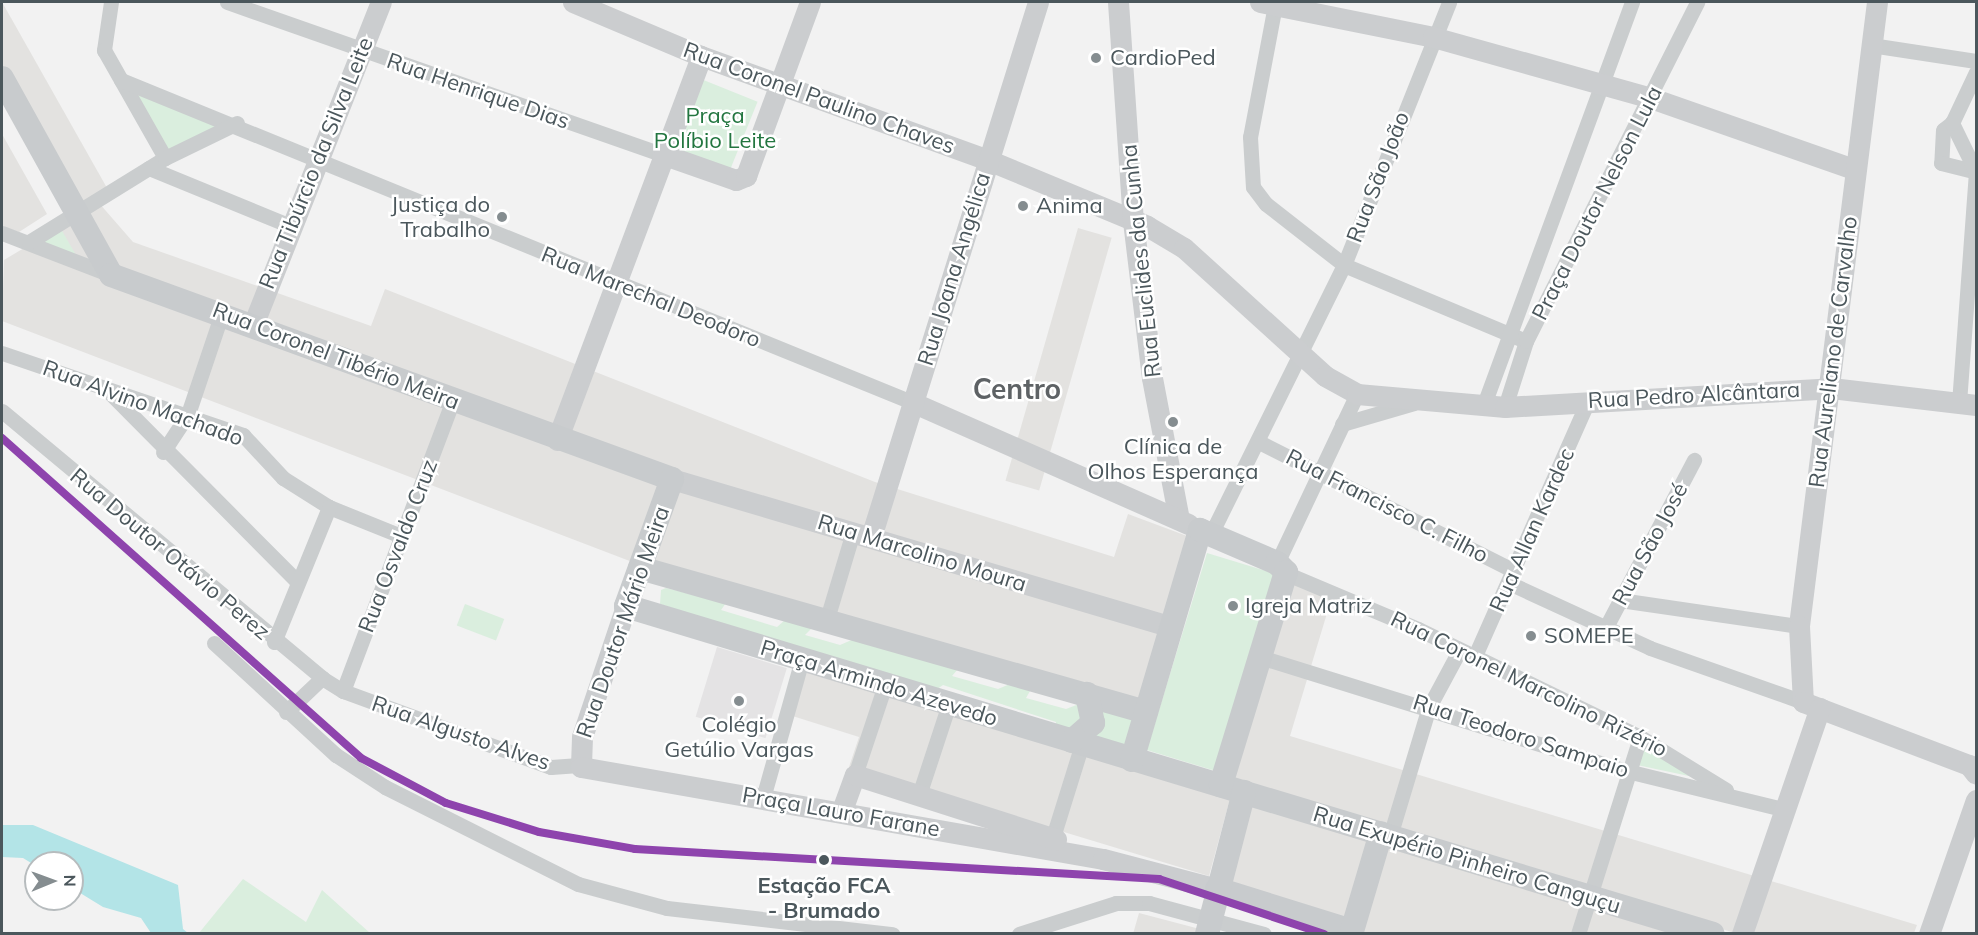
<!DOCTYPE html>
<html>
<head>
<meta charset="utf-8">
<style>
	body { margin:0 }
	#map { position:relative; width:1978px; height:935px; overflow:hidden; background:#f2f2f2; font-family:Mulish,sans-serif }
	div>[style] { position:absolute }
	.commercial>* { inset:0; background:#e3e2e0; transform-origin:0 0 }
	.education>* { inset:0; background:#e4e3e4; transform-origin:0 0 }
	.green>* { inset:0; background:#daeede; transform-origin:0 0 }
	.water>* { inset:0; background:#b3e4e7 }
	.street>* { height:15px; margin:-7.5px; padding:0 7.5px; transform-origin:7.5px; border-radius:7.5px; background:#cacdce }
	.secondary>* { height:21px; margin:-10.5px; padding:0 10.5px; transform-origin:10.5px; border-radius:10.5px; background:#cbcdcf }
	.primary>* { height:24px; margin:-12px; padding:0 12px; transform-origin:12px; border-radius:12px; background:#c8cbcd }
	.rail-1>* { height:8px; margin:-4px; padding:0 4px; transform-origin:4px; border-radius:4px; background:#8e44ad }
	.dots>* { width:16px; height:16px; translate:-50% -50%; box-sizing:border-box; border:3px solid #fff; border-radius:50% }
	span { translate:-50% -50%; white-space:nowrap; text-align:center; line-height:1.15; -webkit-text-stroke:5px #fff; paint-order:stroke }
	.poi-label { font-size:22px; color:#4b575c }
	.left { translate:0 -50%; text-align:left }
	.right { translate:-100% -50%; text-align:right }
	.street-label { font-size:22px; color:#4b575c }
	.park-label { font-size:22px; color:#237640 }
	.stop-label { font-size:22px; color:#4b575c; font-weight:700 }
	.district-label { font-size:28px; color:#5e6265; font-weight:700 }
	.frame { position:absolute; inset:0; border:3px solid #4b575c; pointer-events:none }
	.north { position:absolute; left:24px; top:851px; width:60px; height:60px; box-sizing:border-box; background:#fff; border:2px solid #b7bcbe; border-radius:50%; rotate:89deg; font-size:16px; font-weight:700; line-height:24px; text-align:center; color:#4b575c }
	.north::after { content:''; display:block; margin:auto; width:21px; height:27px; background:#858d90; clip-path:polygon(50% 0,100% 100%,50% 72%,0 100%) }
</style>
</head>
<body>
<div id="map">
	<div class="commercial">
		<div style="clip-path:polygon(2px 2px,107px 188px,74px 207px,2px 82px)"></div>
		<div style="clip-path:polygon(2px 134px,47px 214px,19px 232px,2px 227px)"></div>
		<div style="clip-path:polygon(99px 203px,133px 242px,371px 326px,385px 289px,875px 482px,1114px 557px,1128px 514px,1187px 536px,1139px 702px,648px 568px,2px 321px,4px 260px)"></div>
		<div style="left:1078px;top:228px;width:35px;height:263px;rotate:16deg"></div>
		<div style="clip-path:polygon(1292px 579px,1331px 600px,1290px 736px,1917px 925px,1914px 933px,1735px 933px,1232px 780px)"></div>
		<div style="clip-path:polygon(798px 666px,1231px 795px,1209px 876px,849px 767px,859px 737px,783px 713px)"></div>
		<div style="clip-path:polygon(1246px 800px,1671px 933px,1366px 933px,1221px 886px)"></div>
		<div style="clip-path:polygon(1139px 913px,1215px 933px,1133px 934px)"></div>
	</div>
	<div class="education">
		<div style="left:717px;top:647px;width:73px;height:73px;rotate:17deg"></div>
	</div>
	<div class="green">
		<div style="left:701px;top:79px;width:61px;height:79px;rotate:22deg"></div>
		<div style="clip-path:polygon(130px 86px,222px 123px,168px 153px)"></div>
		<div style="clip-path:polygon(61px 229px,80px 262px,33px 245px)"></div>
		<div style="left:1207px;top:553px;width:73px;height:206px;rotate:17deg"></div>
		<div style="clip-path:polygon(666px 588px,726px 603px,721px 610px,777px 627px,785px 620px,813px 627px,805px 635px,840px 645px,854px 639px,958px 669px,952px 676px,998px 689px,1010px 684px,1030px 691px,1026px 698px,1066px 709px,1079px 704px,1088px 726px,1055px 731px,1056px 722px,943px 685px,933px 692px,660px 604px,661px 590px)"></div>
		<div style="left:465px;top:604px;width:42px;height:23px;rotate:21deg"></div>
		<div style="left:1102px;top:710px;width:35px;height:33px;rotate:16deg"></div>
		<div style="clip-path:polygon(1642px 748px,1703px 779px,1637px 765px)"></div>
		<div style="clip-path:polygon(243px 879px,306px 922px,322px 890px,370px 933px,199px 933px)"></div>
	</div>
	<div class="water">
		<div style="clip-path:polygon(2px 825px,33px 825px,178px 885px,183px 929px,188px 933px,151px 933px,141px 918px,103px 907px,72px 888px,72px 863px,36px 866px,23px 858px,2px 857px)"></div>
	</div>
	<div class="street">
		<div style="left:111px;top:2px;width:49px;rotate:98.3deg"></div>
		<div style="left:104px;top:50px;width:124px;rotate:60.5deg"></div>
		<div style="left:227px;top:2px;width:461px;rotate:19.3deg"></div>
		<div style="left:1275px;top:5px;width:134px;rotate:100.7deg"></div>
		<div style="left:1250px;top:137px;width:50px;rotate:86.6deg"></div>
		<div style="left:1253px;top:187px;width:21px;rotate:53deg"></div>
		<div style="left:1266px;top:204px;width:99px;rotate:38deg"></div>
		<div style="left:1344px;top:265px;width:197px;rotate:22.7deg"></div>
		<div style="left:1871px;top:45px;width:106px;rotate:8.7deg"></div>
		<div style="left:121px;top:80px;width:856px;rotate:22.16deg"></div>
		<div style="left:1952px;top:123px;width:11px;rotate:142deg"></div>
		<div style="left:1943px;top:130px;width:33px;rotate:93deg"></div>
		<div style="left:1941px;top:163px;width:36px;rotate:14deg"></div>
		<div style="left:149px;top:168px;width:150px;rotate:22.3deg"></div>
		<div style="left:2px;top:233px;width:117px;rotate:21.1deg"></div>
		<div style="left:29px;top:242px;width:160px;rotate:-31.7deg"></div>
		<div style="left:165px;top:158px;width:80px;rotate:-25.9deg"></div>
		<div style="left:2px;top:353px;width:255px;rotate:18.8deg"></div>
		<div style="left:243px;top:435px;width:59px;rotate:47.1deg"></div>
		<div style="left:283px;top:478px;width:54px;rotate:32.2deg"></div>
		<div style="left:329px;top:507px;width:78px;rotate:21.9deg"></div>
		<div style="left:108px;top:391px;width:269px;rotate:45.2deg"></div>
		<div style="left:1959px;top:403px;width:232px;rotate:-85.8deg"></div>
		<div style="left:1976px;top:172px;width:55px;rotate:-116.1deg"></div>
		<div style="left:1952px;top:123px;width:56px;rotate:-64.8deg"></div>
		<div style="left:1483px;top:407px;width:432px;rotate:-69.8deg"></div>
		<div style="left:1505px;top:407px;width:69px;rotate:-72.3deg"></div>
		<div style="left:1526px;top:341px;width:380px;rotate:-63.2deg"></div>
		<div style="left:2px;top:411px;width:417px;rotate:39.8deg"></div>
		<div style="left:322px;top:678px;width:25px;rotate:32deg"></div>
		<div style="left:343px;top:691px;width:221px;rotate:20.1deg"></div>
		<div style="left:551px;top:767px;width:28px;rotate:-4deg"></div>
		<div style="left:1342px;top:424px;width:75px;rotate:-16.3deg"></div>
		<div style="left:1259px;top:442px;width:286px;rotate:26.8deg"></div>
		<div style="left:163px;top:452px;width:45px;rotate:-56.7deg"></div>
		<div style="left:188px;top:414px;width:107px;rotate:-71.4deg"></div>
		<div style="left:1210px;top:536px;width:302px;rotate:-63.7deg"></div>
		<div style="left:1344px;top:265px;width:283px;rotate:-68.2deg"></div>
		<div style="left:1277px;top:563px;width:187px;rotate:-64.7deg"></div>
		<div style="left:1285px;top:573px;width:144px;rotate:22.8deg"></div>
		<div style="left:1418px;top:629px;width:247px;rotate:25.9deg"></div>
		<div style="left:1640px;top:737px;width:101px;rotate:31.6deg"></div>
		<div style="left:1509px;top:583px;width:155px;rotate:24.7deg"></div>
		<div style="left:1650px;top:648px;width:162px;rotate:19.4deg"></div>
		<div style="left:1620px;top:600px;width:181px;rotate:8.3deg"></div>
		<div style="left:826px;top:622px;width:94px;rotate:-73.3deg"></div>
		<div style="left:1606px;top:627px;width:189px;rotate:-62.2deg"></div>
		<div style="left:274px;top:642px;width:146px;rotate:-67.8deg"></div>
		<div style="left:214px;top:643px;width:166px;rotate:42.6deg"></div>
		<div style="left:336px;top:755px;width:59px;rotate:33.1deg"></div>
		<div style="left:385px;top:787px;width:216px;rotate:26.7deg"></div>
		<div style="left:578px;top:884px;width:92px;rotate:15.1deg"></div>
		<div style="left:667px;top:908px;width:227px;rotate:6.6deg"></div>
		<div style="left:1260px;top:657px;width:384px;rotate:17.3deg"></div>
		<div style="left:1627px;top:771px;width:161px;rotate:13.7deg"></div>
		<div style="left:1474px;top:658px;width:281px;rotate:-66.1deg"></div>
		<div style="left:343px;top:691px;width:311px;rotate:-69.3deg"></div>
		<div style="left:286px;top:712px;width:50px;rotate:-43.4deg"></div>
		<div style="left:855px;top:775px;width:95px;rotate:-71.6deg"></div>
		<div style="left:919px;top:795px;width:96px;rotate:-71.8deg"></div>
		<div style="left:763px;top:798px;width:144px;rotate:-74.3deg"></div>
		<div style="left:1390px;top:836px;width:135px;rotate:-73.2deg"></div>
		<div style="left:1429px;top:707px;width:64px;rotate:-61.8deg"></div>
		<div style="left:1053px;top:837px;width:97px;rotate:-72.7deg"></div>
		<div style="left:1019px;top:934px;width:102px;rotate:-17.7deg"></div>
		<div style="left:1116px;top:903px;width:33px"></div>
		<div style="left:1149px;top:903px;width:119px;rotate:15.1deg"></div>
		<div style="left:1578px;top:934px;width:207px;rotate:-72.5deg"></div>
	</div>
	<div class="secondary">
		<div style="left:573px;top:2px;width:139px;rotate:22.9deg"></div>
		<div style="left:701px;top:56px;width:305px;rotate:19.9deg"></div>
		<div style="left:988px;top:160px;width:172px;rotate:22.5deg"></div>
		<div style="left:1147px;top:226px;width:43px;rotate:30.7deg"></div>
		<div style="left:1184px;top:248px;width:190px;rotate:42.2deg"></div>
		<div style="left:1325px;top:376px;width:37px;rotate:29deg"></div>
		<div style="left:1357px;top:394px;width:149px;rotate:5deg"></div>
		<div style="left:1505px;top:407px;width:327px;rotate:-3.3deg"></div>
		<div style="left:1831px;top:388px;width:146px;rotate:6.7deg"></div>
		<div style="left:1118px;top:2px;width:220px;rotate:86.1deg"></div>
		<div style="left:1133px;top:221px;width:158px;rotate:83.1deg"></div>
		<div style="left:1152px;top:378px;width:144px;rotate:79.2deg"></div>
		<div style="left:1260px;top:2px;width:177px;rotate:11.4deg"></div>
		<div style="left:1433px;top:37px;width:226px;rotate:15.6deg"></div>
		<div style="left:1651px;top:98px;width:215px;rotate:19.3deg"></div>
		<div style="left:1877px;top:2px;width:629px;rotate:97.13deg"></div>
		<div style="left:1799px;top:626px;width:76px;rotate:87deg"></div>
		<div style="left:1803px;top:702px;width:178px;rotate:20.8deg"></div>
		<div style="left:1969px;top:765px;width:11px;rotate:52deg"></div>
		<div style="left:662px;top:154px;width:78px;rotate:19.4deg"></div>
		<div style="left:736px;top:180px;width:11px;rotate:-22deg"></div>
		<div style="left:746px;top:176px;width:185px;rotate:-69.8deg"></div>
		<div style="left:253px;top:325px;width:347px;rotate:-68.4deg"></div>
		<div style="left:914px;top:403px;width:300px;rotate:23.8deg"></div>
		<div style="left:557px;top:440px;width:410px;rotate:-69.4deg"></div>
		<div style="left:672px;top:479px;width:521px;rotate:16.49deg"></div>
		<div style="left:871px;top:537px;width:560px;rotate:-72.66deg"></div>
		<div style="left:626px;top:606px;width:138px;rotate:108.6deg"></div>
		<div style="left:582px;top:737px;width:30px;rotate:92deg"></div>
		<div style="left:581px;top:767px;width:530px;rotate:10deg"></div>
		<div style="left:1103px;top:859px;width:118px;rotate:14.7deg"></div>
		<div style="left:842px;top:810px;width:37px;rotate:-70deg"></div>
		<div style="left:855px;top:775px;width:211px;rotate:17.7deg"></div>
		<div style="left:1742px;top:934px;width:239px;rotate:-71deg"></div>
		<div style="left:1929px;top:934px;width:142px;rotate:-70.7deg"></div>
	</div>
	<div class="primary">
		<div style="left:2px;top:78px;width:225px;rotate:61deg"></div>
		<div style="left:111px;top:275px;width:597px;rotate:19.98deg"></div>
		<div style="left:672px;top:479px;width:135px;rotate:109.9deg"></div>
		<div style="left:626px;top:606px;width:1135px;rotate:16.79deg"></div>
		<div style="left:640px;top:568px;width:526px;rotate:15.89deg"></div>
		<div style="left:1072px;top:741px;width:28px;rotate:-41deg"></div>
		<div style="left:1093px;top:723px;width:30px;rotate:-102deg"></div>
		<div style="left:1132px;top:760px;width:240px;rotate:-73.5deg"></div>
		<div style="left:1200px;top:530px;width:84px;rotate:23.2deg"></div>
		<div style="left:1277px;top:563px;width:13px;rotate:45deg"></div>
		<div style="left:1286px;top:572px;width:223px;rotate:107deg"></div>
		<div style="left:1217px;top:889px;width:141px;rotate:17.3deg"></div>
		<div style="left:1352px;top:931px;width:102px;rotate:-73.5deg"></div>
		<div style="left:1207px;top:934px;width:147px;rotate:-75.4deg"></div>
	</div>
	<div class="rail-1">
		<div style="left:2px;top:438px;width:481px;rotate:41.7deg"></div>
		<div style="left:361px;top:758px;width:96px;rotate:27.9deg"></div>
		<div style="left:446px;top:803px;width:97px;rotate:17.3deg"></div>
		<div style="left:539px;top:832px;width:97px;rotate:10deg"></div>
		<div style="left:635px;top:849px;width:525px;rotate:3.28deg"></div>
		<div style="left:1159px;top:879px;width:174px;rotate:18.4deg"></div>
	</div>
	<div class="dots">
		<div style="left:1096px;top:58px;background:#858d90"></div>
		<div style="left:1023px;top:206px;background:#858d90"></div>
		<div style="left:502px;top:217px;background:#858d90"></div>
		<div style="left:1173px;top:422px;background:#858d90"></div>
		<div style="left:1233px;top:606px;background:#858d90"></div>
		<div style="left:1531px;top:636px;background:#858d90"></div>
		<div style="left:739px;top:701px;background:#858d90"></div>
		<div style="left:824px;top:860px;background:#4b575c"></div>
	</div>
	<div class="poi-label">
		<span class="left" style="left:1110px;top:58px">CardioPed</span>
		<span class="right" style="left:490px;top:217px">Justiça do<br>Trabalho</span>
		<span class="left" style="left:1036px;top:206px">Anima</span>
		<span style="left:1173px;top:459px">Clínica de<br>Olhos Esperança</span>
		<span class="left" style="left:1245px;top:606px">Igreja Matriz</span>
		<span class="left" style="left:1544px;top:636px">SOMEPE</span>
		<span style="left:739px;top:737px">Colégio<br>Getúlio Vargas</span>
	</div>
	<div class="street-label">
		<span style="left:478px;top:91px;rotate:19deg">Rua Henrique Dias</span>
		<span style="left:819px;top:98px;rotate:20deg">Rua Coronel Paulino Chaves</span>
		<span style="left:316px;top:163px;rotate:-68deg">Rua Tibúrcio da Silva Leite</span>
		<span style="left:1378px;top:177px;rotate:-69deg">Rua São João</span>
		<span style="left:1597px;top:203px;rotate:-63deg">Praça Doutor Nelson Lula</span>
		<span style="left:1141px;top:261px;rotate:-96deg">Rua Euclides da Cunha</span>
		<span style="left:954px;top:269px;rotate:-73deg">Rua Joana Angélica</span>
		<span style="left:651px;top:297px;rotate:22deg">Rua Marechal Deodoro</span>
		<span style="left:1833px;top:352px;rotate:-83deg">Rua Aureliano de Carvalho</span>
		<span style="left:336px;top:356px;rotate:21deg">Rua Coronel Tibério Meira</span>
		<span style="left:1694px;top:395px;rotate:-3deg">Rua Pedro Alcântara</span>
		<span style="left:143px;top:403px;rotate:20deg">Rua Alvino Machado</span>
		<span style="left:1387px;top:506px;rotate:27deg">Rua Francisco C. Filho</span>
		<span style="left:1532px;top:530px;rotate:-66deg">Rua Allan Kardec</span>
		<span style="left:1650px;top:544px;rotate:-62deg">Rua São José</span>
		<span style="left:398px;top:546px;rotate:-69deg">Rua Osvaldo Cruz</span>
		<span style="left:922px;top:553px;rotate:17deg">Rua Marcolino Moura</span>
		<span style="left:170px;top:554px;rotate:40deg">Rua Doutor Otávio Perez</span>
		<span style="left:623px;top:622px;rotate:-71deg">Rua Doutor Mário Meira</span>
		<span style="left:879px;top:683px;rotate:17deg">Praça Armindo Azevedo</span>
		<span style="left:1529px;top:684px;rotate:26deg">Rua Coronel Marcolino Rizério</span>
		<span style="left:461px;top:733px;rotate:19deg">Rua Algusto Alves</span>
		<span style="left:1521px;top:736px;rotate:18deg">Rua Teodoro Sampaio</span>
		<span style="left:841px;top:812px;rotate:10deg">Praça Lauro Farane</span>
		<span style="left:1467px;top:860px;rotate:17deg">Rua Exupério Pinheiro Canguçu</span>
	</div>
	<div class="park-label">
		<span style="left:715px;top:128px">Praça<br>Políbio Leite</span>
	</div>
	<div class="stop-label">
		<span style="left:824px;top:898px">Estação FCA<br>- Brumado</span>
	</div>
	<div class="district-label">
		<span style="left:1017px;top:389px">Centro</span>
	</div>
	<div class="frame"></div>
	<div class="north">N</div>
</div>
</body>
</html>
